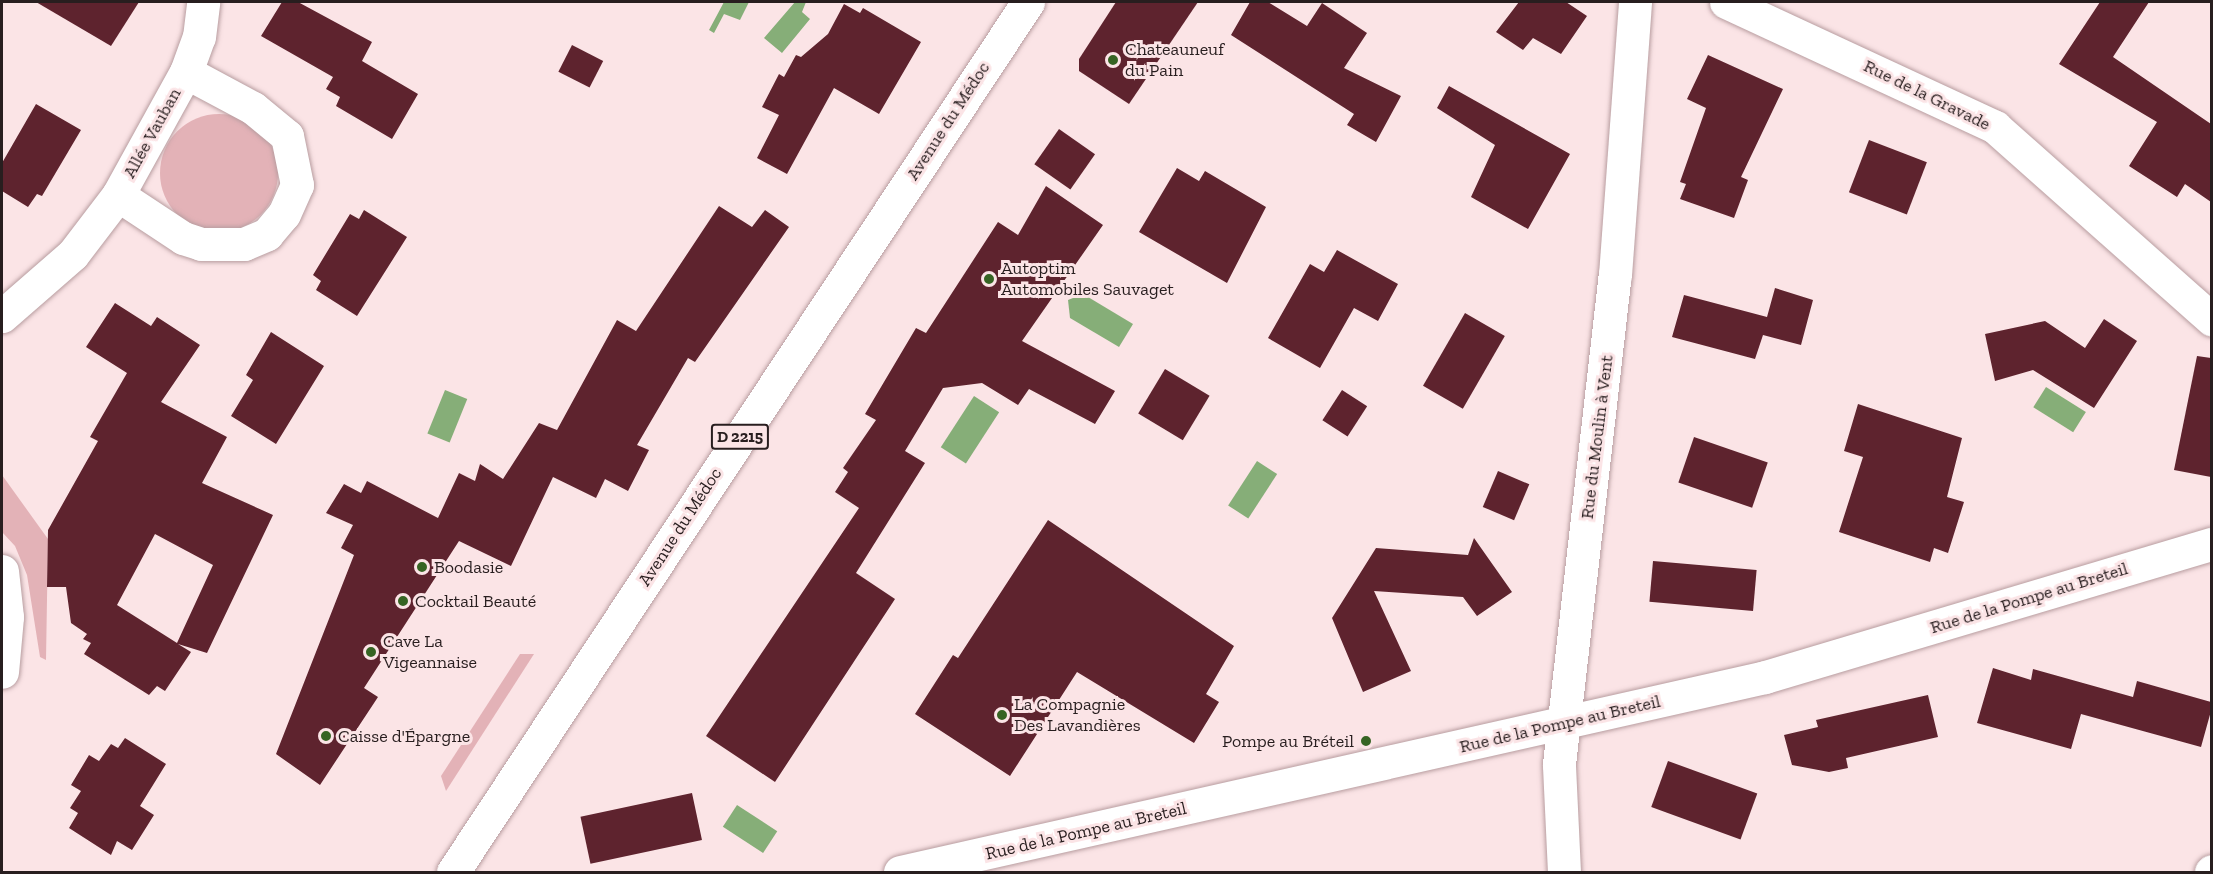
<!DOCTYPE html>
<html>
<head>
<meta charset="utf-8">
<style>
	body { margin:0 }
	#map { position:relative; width:2213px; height:874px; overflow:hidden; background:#fbe4e6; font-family:"Zilla Slab",serif }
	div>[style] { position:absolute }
	.green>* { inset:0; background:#e3b2b7 }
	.round { border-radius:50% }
	.water>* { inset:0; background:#86ae78; transform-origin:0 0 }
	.building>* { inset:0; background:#5e232e; transform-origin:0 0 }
	.roads { filter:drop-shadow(0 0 2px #b89da0) drop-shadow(0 0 2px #b89da0) }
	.minor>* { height:33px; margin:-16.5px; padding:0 16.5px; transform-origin:16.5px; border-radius:16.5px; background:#fff }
	.primary>* { height:33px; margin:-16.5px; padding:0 16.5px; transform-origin:16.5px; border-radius:16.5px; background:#fff }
	.dots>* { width:16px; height:16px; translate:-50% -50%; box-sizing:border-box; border:3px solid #fbe4e6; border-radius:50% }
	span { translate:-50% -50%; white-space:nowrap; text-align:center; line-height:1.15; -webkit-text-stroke:6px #fbe4e6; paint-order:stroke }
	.shield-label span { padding:2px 4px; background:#fbe4e6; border:2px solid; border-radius:4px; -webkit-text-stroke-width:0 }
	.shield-label { font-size:16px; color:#281e1f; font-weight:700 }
	.poi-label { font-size:18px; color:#281e1f }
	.left { translate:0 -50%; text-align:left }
	.right { translate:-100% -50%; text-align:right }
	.street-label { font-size:18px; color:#281e1f }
	.frame { position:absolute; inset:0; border:3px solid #281e1f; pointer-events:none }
</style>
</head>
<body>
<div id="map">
	<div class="green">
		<div class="round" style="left:160px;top:114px;width:118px;height:118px"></div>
		<div style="clip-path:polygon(2px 475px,48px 539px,46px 660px,40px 657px,27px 575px,15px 546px,2px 532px)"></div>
		<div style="clip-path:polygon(520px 654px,534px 654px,446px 791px,441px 776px)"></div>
	</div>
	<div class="water">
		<div style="clip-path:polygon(724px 2px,749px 2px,740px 20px,724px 14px,714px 33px,709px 30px)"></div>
		<div style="clip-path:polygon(795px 2px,806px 2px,802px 12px,810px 19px,782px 53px,764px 38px)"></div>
		<div style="clip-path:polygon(1083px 294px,1133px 324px,1119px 347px,1070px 318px,1068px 300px)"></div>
		<div style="left:2046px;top:387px;width:47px;height:24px;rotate:32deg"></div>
		<div style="left:445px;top:390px;width:24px;height:47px;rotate:22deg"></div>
		<div style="left:974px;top:396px;width:30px;height:61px;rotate:33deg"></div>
		<div style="left:1257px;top:461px;width:24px;height:53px;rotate:33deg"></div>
		<div style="left:737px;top:805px;width:48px;height:26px;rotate:33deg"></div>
	</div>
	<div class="building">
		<div style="clip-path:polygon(36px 2px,139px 2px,111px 46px)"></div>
		<div style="clip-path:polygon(282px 2px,298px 2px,372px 42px,362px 61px,418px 94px,392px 139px,336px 106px,340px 97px,326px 89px,333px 77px,261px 36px)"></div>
		<div style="clip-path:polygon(1116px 2px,1198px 2px,1129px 104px,1079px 71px,1079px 59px)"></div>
		<div style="clip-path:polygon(1250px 2px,1268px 2px,1307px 26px,1322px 3px,1367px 33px,1344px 68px,1401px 96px,1376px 142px,1347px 125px,1354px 114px,1231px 35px)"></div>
		<div style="clip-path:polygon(1519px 2px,1566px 2px,1587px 16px,1561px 54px,1533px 38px,1523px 50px,1496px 32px)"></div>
		<div style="clip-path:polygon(2100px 2px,2149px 2px,2113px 57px,2211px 124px,2211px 202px,2185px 184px,2177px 197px,2129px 166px,2157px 122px,2059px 64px)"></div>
		<div style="clip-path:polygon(844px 4px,860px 13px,863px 8px,921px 42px,879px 114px,834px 88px,787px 174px,757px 158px,779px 115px,762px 107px,779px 74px,784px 77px,796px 55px,801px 57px,828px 34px)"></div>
		<div style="left:572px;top:45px;width:35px;height:30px;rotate:27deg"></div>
		<div style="clip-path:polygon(1708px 55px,1783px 89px,1741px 177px,1748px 180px,1734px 218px,1680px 199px,1686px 184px,1680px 182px,1706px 108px,1687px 99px)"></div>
		<div style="clip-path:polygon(1449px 86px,1570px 154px,1528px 229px,1471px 197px,1495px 145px,1437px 108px)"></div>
		<div style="clip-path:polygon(36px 104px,81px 130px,42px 196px,37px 194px,28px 207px,2px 191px,2px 163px)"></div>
		<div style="left:1059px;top:129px;width:44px;height:43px;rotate:35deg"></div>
		<div style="left:1869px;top:140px;width:62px;height:56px;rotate:21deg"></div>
		<div style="clip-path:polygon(1177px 168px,1199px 181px,1205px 171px,1266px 207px,1227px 283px,1139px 232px)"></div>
		<div style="clip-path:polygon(1046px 186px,1103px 225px,1022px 341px,1115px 391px,1095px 424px,1029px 389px,1018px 405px,982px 383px,943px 388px,905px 451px,925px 463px,856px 573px,895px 599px,775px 782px,706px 736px,859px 508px,835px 492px,848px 472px,843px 468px,876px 420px,865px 414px,916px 328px,926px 333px,998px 222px,1018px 235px)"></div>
		<div style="clip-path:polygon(719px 206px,752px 227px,765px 210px,789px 227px,695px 362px,688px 358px,637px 445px,649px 450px,628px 491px,605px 479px,596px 498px,553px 477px,511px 566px,459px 541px,364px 688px,378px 697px,320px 785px,276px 754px,354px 555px,341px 548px,353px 525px,326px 513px,344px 484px,361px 493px,367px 481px,438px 518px,459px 473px,475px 481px,480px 464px,503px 479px,539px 423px,557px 430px,617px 320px,636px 331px)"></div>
		<div style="clip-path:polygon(364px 210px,407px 237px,357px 316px,316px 290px,321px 281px,313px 275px,350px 214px,359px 219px)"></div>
		<div style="clip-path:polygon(1337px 250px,1398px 284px,1378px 321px,1354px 308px,1320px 368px,1268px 338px,1310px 264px,1324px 272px)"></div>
		<div style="clip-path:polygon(1775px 288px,1813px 300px,1801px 345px,1763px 335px,1755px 359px,1672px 337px,1684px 295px,1767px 317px)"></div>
		<div style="clip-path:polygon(evenodd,115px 303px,151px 326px,157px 317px,200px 345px,161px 402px,227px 437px,202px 483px,273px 515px,207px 653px,178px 644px,191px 652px,165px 691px,157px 686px,149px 695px,84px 654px,91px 643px,83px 639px,87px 634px,71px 623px,66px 587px,47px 587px,48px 530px,98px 441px,90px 437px,127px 373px,86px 347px,115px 303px,155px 534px,213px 565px,177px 643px,117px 605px,155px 534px)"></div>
		<div style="left:1465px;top:313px;width:46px;height:84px;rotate:30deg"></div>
		<div style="clip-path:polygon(2104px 319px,2137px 341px,2094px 408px,2033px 370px,1995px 381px,1985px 334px,2045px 321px,2085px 348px)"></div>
		<div style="clip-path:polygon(271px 332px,324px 366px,276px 444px,231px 416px,253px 380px,246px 375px)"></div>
		<div style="clip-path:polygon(2197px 356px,2211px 358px,2211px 477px,2174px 470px)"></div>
		<div style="left:1165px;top:369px;width:52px;height:52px;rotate:31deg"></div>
		<div style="left:1342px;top:390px;width:30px;height:36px;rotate:33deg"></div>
		<div style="clip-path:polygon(1858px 404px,1962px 438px,1947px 497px,1964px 502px,1948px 553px,1934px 548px,1930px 562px,1839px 532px,1863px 457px,1844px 451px)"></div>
		<div style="left:1694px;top:437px;width:78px;height:48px;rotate:19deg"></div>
		<div style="left:1498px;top:471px;width:34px;height:39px;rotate:23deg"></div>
		<div style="clip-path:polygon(1048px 520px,1234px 646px,1206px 694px,1219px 702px,1194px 743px,1077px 672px,1010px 776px,915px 714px,953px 655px,958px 658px)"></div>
		<div style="clip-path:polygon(1474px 538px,1512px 592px,1477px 616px,1463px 597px,1374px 591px,1411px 671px,1363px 692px,1332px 618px,1376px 548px,1468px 555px)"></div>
		<div style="left:1653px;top:561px;width:104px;height:41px;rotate:5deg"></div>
		<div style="clip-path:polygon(1993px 668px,2031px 680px,2033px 669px,2133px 697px,2137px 681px,2211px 702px,2211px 711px,2201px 747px,2081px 714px,2071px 749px,1977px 723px)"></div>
		<div style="clip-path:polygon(1928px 695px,1938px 737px,1846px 758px,1848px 768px,1829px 772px,1792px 765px,1784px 735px,1818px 727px,1816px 720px)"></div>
		<div style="clip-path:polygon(125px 738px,166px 764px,140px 806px,154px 815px,132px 850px,117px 841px,111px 855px,69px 828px,78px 813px,70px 808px,81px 791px,71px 785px,89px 755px,99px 761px,111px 744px,118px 748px)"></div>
		<div style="left:1668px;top:761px;width:95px;height:49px;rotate:20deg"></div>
		<div style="left:692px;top:793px;width:48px;height:114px;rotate:78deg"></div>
	</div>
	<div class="roads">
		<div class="minor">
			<div style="left:1726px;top:2px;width:297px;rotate:24.9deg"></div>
			<div style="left:1995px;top:127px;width:290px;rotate:41.6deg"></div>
			<div style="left:118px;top:195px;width:78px;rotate:33.5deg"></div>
			<div style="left:183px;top:238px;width:19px;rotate:18deg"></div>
			<div style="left:201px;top:244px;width:43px"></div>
			<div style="left:244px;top:244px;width:25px;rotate:-23deg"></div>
			<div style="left:267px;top:234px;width:26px;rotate:-50deg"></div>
			<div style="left:284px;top:214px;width:32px;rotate:-66deg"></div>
			<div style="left:297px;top:185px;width:50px;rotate:-101.5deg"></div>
			<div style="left:287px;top:136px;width:44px;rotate:-140.5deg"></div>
			<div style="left:253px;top:108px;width:76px;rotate:-151.8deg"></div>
			<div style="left:2px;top:316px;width:94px;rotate:-41.1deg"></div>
			<div style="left:73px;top:254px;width:74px;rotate:-52.7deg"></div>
			<div style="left:118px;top:195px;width:141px;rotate:-61.1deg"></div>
			<div style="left:186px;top:72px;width:37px;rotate:-70deg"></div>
			<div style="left:199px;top:37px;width:35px;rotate:-83deg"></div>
			<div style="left:2px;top:571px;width:46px;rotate:83.8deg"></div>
			<div style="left:7px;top:617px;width:55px;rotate:95.2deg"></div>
			<div style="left:900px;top:872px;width:887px;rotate:-12.7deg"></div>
			<div style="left:1765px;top:677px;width:466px;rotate:-16.6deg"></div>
			<div style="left:1564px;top:872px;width:108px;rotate:-92.7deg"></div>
			<div style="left:1559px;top:764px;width:492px;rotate:-83.5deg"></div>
			<div style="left:1615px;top:275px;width:274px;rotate:-85.8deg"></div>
			<div style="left:2211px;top:872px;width:1px;rotate:-45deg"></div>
		</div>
		<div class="primary">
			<div style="left:453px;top:872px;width:1043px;rotate:-56.54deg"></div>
		</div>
	</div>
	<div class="dots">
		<div style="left:1113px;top:60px;background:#366423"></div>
		<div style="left:989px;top:279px;background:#366423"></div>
		<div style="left:422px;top:567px;background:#366423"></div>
		<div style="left:403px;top:601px;background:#366423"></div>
		<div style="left:371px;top:652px;background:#366423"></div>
		<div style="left:1002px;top:715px;background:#366423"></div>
		<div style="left:326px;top:736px;background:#366423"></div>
		<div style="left:1366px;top:741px;background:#366423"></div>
	</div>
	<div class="shield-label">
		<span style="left:740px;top:437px">D 2215</span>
	</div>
	<div class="poi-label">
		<span class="left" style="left:1125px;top:60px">Chateauneuf<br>du Pain</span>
		<span class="left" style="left:1001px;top:279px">Autoptim<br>Automobiles Sauvaget</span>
		<span class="left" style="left:434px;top:567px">Boodasie</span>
		<span class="left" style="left:415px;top:601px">Cocktail Beauté</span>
		<span class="left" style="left:383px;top:652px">Cave La<br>Vigeannaise</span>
		<span class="left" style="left:1014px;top:715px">La Compagnie<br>Des Lavandières</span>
		<span class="left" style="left:338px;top:736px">Caisse d'Épargne</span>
		<span class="right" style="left:1354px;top:741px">Pompe au Bréteil</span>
	</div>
	<div class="street-label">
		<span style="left:1927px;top:95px;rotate:26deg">Rue de la Gravade</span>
		<span style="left:948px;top:121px;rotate:-57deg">Avenue du Médoc</span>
		<span style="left:152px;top:133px;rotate:-61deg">Allée Vauban</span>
		<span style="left:1597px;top:437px;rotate:-83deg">Rue du Moulin à Vent</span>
		<span style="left:680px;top:527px;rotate:-57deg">Avenue du Médoc</span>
		<span style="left:2029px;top:598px;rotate:-17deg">Rue de la Pompe au Breteil</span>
		<span style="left:1560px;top:724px;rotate:-13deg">Rue de la Pompe au Breteil</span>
		<span style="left:1086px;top:831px;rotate:-13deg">Rue de la Pompe au Breteil</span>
	</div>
	<div class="frame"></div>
</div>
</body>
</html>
